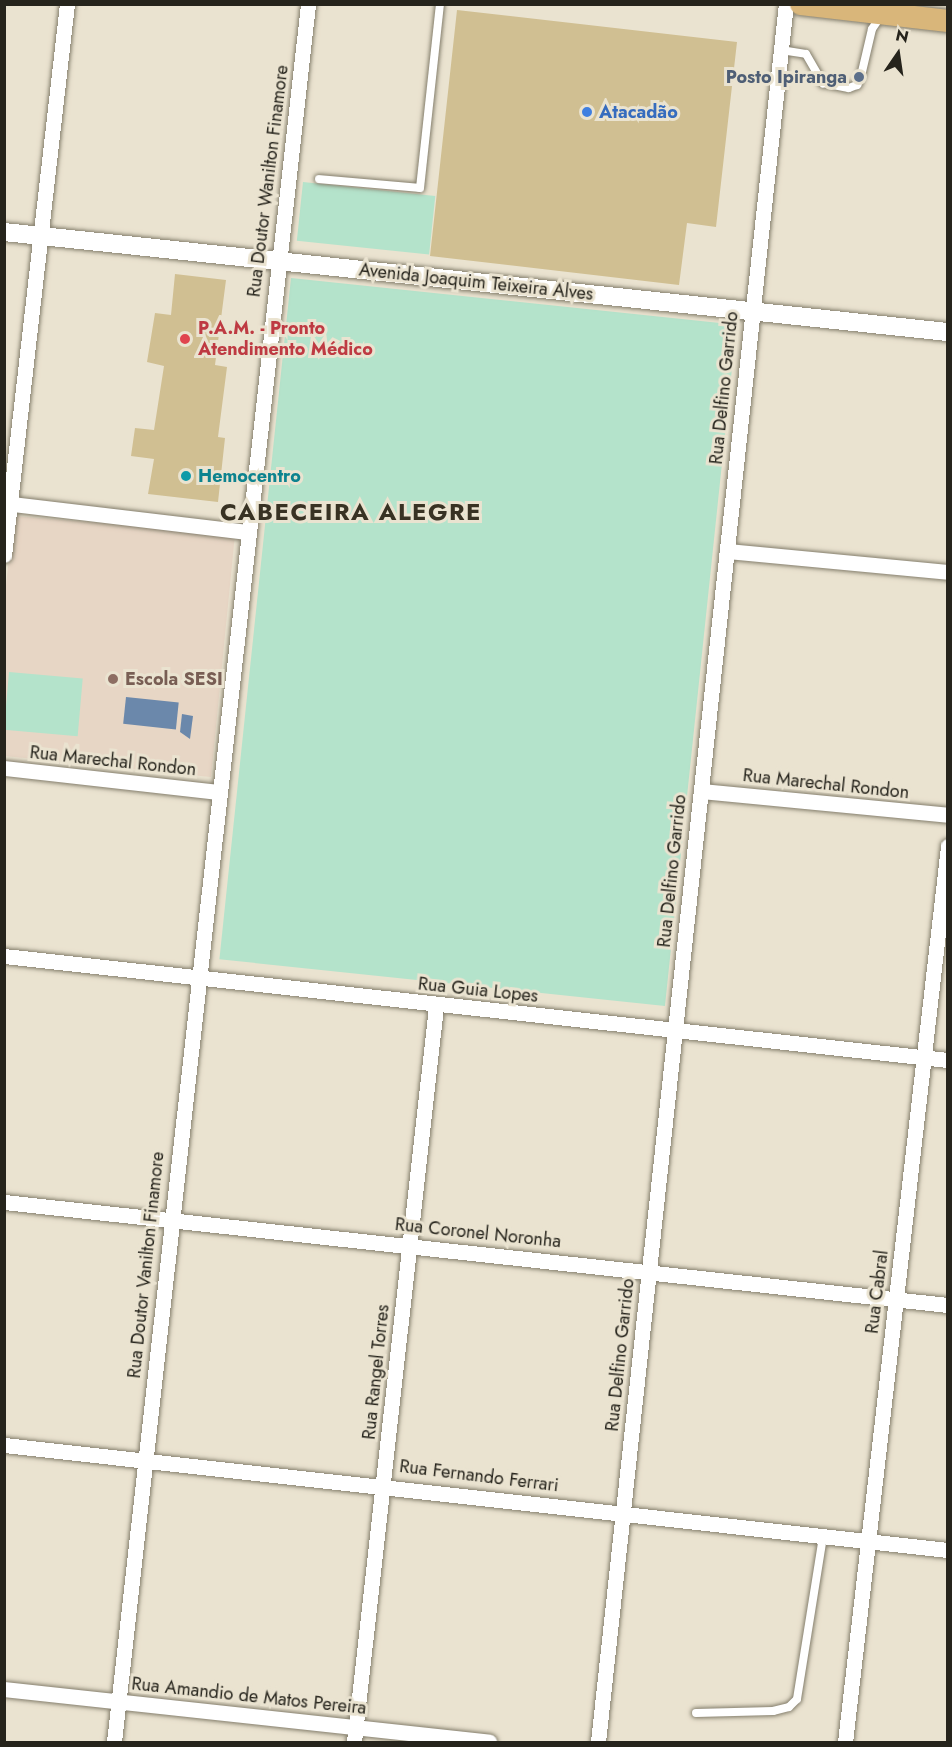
<!DOCTYPE html>
<html>
<head>
<meta charset="utf-8">
<style>
	body { margin:0 }
	#map { position:relative; width:952px; height:1747px; overflow:hidden; background:#eae3d0; font-family:Jost,sans-serif }
	div>[style] { position:absolute }
	.education>* { inset:0; background:#e7d6c5 }
	.green>* { inset:0; background:#b4e3cb; transform-origin:0 0 }
	.water>* { inset:0; background:#6b88ab; transform-origin:0 0 }
	.building>* { inset:0; background:#d0bf92 }
	.roads { filter:drop-shadow(0 0 2px #847e6c) drop-shadow(0 0 2px #847e6c) }
	.service>* { height:8px; margin:-4px; padding:0 4px; transform-origin:4px; border-radius:4px; background:#fff }
	.minor>* { height:15px; margin:-7.5px; padding:0 7.5px; transform-origin:7.5px; border-radius:7.5px; background:#fff }
	.tertiary>* { height:18px; margin:-9px; padding:0 9px; transform-origin:9px; border-radius:9px; background:#fff }
	.primary>* { height:22px; margin:-11px; padding:0 11px; transform-origin:11px; border-radius:11px; background:#d9b67a }
	.dots>* { width:16px; height:16px; translate:-50% -50%; box-sizing:border-box; border:3px solid #eae3d0; border-radius:50% }
	span { translate:-50% -50%; white-space:nowrap; text-align:center; line-height:1.15; -webkit-text-stroke:6px #eae3d0; paint-order:stroke }
	.service-label { font-size:18px; color:#4e5e75; font-weight:700 }
	.right { translate:-100% -50%; text-align:right }
	.shop-label { font-size:18px; color:#366cbe; font-weight:700 }
	.left { translate:0 -50%; text-align:left }
	.street-label { font-size:18px; color:#26241c }
	.health-label { font-size:18px; color:#be3a42; font-weight:700 }
	.culture-label { font-size:18px; color:#0d838f; font-weight:700 }
	.education-label { font-size:18px; color:#785e54; font-weight:700 }
	.district-label { font-size:24px; color:#383223; font-weight:700; letter-spacing:1.5px }
	.frame { position:absolute; inset:0; border:6px solid #26241c; pointer-events:none }
	.north { position:absolute; left:868px; top:24px; width:60px; height:60px; -webkit-text-stroke:4px #eae3d0; paint-order:stroke; rotate:13deg; font-size:16px; font-weight:700; line-height:24px; text-align:center; color:#26241c }
	.north::after { content:''; display:block; margin:auto; width:21px; height:27px; background:#26241c; clip-path:polygon(50% 0,100% 100%,50% 72%,0 100%) }
</style>
</head>
<body>
<div id="map">
	<div class="education">
		<div style="clip-path:polygon(14px 516px,235px 534px,211px 777px,5px 756px,4px 602px)"></div>
	</div>
	<div class="green">
		<div style="left:303px;top:182px;width:133px;height:59px;rotate:6deg"></div>
		<div style="left:291px;top:278px;width:448px;height:685px;rotate:6deg"></div>
		<div style="left:9px;top:672px;width:74px;height:58px;rotate:5deg"></div>
	</div>
	<div class="water">
		<div style="left:126px;top:697px;width:53px;height:27px;rotate:6deg"></div>
		<div style="clip-path:polygon(182px 714px,193px 716px,190px 739px,180px 732px)"></div>
	</div>
	<div class="building">
		<div style="clip-path:polygon(457px 10px,737px 42px,716px 227px,687px 223px,679px 285px,430px 256px)"></div>
		<div style="clip-path:polygon(175px 274px,226px 280px,215px 365px,227px 367px,218px 437px,225px 438px,218px 502px,148px 494px,154px 459px,131px 456px,135px 428px,154px 430px,164px 366px,147px 362px,155px 313px,171px 315px)"></div>
	</div>
	<div class="roads">
		<div class="service">
			<div style="left:781px;top:50px;width:25px;rotate:9deg"></div>
			<div style="left:806px;top:54px;width:34px;rotate:60deg"></div>
			<div style="left:823px;top:83px;width:26px;rotate:11deg"></div>
			<div style="left:849px;top:88px;width:9px;rotate:-21deg"></div>
			<div style="left:857px;top:85px;width:10px;rotate:-66deg"></div>
			<div style="left:861px;top:76px;width:48px;rotate:-76.8deg"></div>
			<div style="left:872px;top:29px;width:14px;rotate:-56deg"></div>
			<div style="left:319px;top:179px;width:101px;rotate:5.1deg"></div>
			<div style="left:420px;top:188px;width:185px;rotate:-83.8deg"></div>
			<div style="left:696px;top:1713px;width:77px;rotate:-1.5deg"></div>
			<div style="left:773px;top:1711px;width:16px;rotate:-14deg"></div>
			<div style="left:789px;top:1707px;width:11px;rotate:-45deg"></div>
			<div style="left:797px;top:1699px;width:165px;rotate:-80.9deg"></div>
		</div>
		<div class="minor">
			<div style="left:4px;top:503px;width:246px;rotate:6.8deg"></div>
			<div style="left:727px;top:551px;width:222px;rotate:5.4deg"></div>
			<div style="left:4px;top:555px;width:555px;rotate:-83.48deg"></div>
			<div style="left:4px;top:768px;width:215px;rotate:6.4deg"></div>
			<div style="left:701px;top:791px;width:248px;rotate:5.5deg"></div>
			<div style="left:4px;top:956px;width:950px;rotate:6.29deg"></div>
			<div style="left:4px;top:1202px;width:950px;rotate:6.23deg"></div>
			<div style="left:4px;top:1445px;width:950px;rotate:6.35deg"></div>
			<div style="left:4px;top:1689px;width:488px;rotate:6.2deg"></div>
			<div style="left:114px;top:1742px;width:1749px;rotate:-83.63deg"></div>
			<div style="left:354px;top:1742px;width:741px;rotate:-83.64deg"></div>
			<div style="left:598px;top:1742px;width:1748px;rotate:-83.83deg"></div>
			<div style="left:845px;top:1742px;width:902px;rotate:-83.44deg"></div>
		</div>
		<div class="tertiary">
			<div style="left:4px;top:232px;width:949px;rotate:6.05deg"></div>
		</div>
		<div class="primary">
			<div style="left:801px;top:4px;width:148px;rotate:6.6deg"></div>
		</div>
	</div>
	<div class="dots">
		<div style="left:859px;top:77px;background:#5c6f8a"></div>
		<div style="left:587px;top:112px;background:#3f7fe0"></div>
		<div style="left:185px;top:339px;background:#e0444e"></div>
		<div style="left:186px;top:476px;background:#0f9aa8"></div>
		<div style="left:113px;top:679px;background:#8d6e63"></div>
	</div>
	<div class="service-label">
		<span class="right" style="left:847px;top:77px">Posto Ipiranga</span>
	</div>
	<div class="shop-label">
		<span class="left" style="left:599px;top:112px">Atacadão</span>
	</div>
	<div class="street-label">
		<span style="left:268px;top:181px;rotate:-83deg">Rua Doutor Wanilton Finamore</span>
		<span style="left:476px;top:282px;rotate:6deg">Avenida Joaquim Teixeira Alves</span>
		<span style="left:724px;top:388px;rotate:-84deg">Rua Delfino Garrido</span>
		<span style="left:113px;top:761px;rotate:6deg">Rua Marechal Rondon</span>
		<span style="left:826px;top:784px;rotate:6deg">Rua Marechal Rondon</span>
		<span style="left:672px;top:871px;rotate:-84deg">Rua Delfino Garrido</span>
		<span style="left:478px;top:990px;rotate:6deg">Rua Guia Lopes</span>
		<span style="left:478px;top:1233px;rotate:6deg">Rua Coronel Noronha</span>
		<span style="left:146px;top:1265px;rotate:-84deg">Rua Doutor Vanilton Finamore</span>
		<span style="left:877px;top:1292px;rotate:-83deg">Rua Cabral</span>
		<span style="left:620px;top:1355px;rotate:-84deg">Rua Delfino Garrido</span>
		<span style="left:376px;top:1372px;rotate:-84deg">Rua Rangel Torres</span>
		<span style="left:479px;top:1476px;rotate:7deg">Rua Fernando Ferrari</span>
		<span style="left:249px;top:1696px;rotate:6deg">Rua Amandio de Matos Pereira</span>
	</div>
	<div class="health-label">
		<span class="left" style="left:198px;top:339px">P.A.M. - Pronto<br>Atendimento Médico</span>
	</div>
	<div class="culture-label">
		<span class="left" style="left:198px;top:476px">Hemocentro</span>
	</div>
	<div class="education-label">
		<span class="left" style="left:125px;top:679px">Escola SESI</span>
	</div>
	<div class="district-label">
		<span style="left:351px;top:512px">CABECEIRA ALEGRE</span>
	</div>
	<div class="frame"></div>
	<div class="north">N</div>
</div>
</body>
</html>
